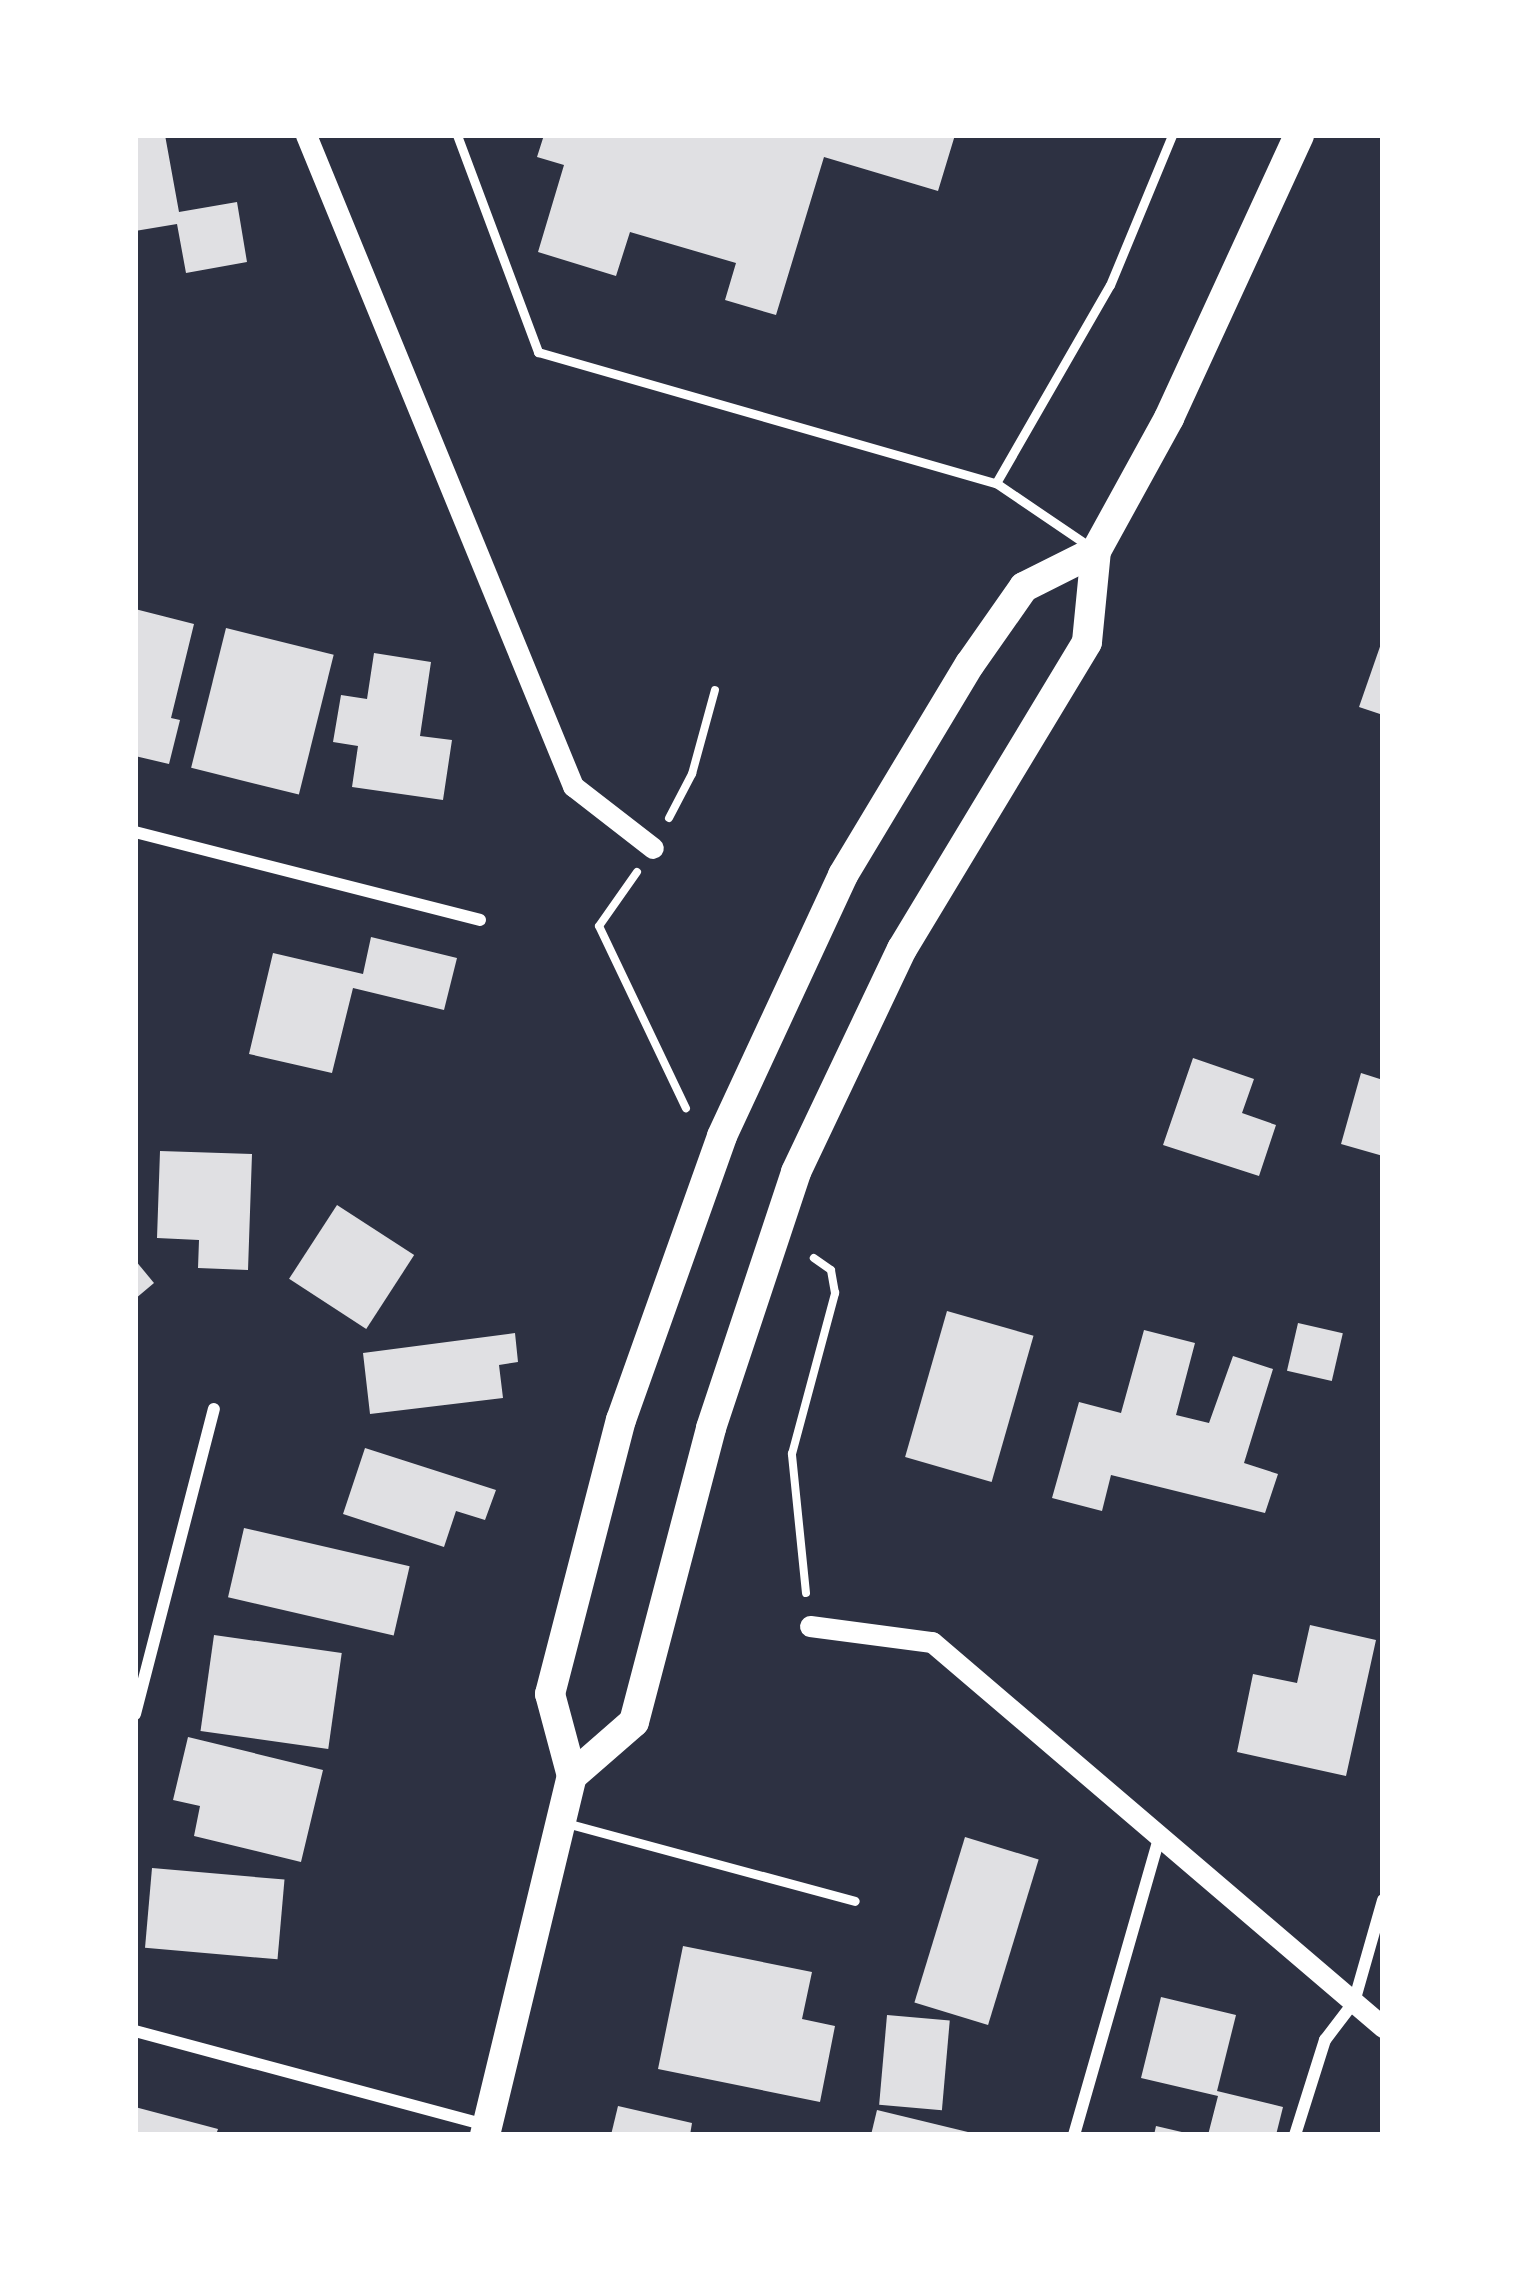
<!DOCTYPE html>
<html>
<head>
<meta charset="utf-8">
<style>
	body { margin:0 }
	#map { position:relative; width:1518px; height:2270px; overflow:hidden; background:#2d3142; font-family:"Asap Condensed",sans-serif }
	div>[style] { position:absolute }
	.building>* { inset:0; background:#e0e0e3; transform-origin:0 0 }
	.path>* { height:8px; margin:-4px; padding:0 4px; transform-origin:4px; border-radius:4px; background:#fff }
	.service>* { height:9px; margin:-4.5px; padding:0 4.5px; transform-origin:4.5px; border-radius:4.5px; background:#fff }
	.minor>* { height:12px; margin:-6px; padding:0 6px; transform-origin:6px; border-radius:6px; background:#fff }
	.tertiary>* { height:21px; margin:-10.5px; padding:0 10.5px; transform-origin:10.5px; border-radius:10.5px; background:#fff }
	.primary>* { height:30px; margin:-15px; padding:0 15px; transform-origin:15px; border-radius:15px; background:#fff }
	span { translate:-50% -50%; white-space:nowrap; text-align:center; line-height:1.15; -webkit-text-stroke:9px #fff; paint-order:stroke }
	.frame { position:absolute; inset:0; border:138px solid #fff; pointer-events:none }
</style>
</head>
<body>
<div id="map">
	<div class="building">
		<div style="clip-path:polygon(135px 135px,165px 135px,179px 212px,237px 202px,247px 262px,186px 273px,177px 224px,135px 231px)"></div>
		<div style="clip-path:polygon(544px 135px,955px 135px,938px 191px,824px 157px,776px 315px,725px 300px,736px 263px,630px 232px,616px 276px,538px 252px,564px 165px,537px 157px)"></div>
		<div style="clip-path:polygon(135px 609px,194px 624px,171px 718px,180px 720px,169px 764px,135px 756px)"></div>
		<div style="left:226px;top:628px;width:111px;height:144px;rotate:14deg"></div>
		<div style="clip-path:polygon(1383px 638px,1383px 715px,1359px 707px)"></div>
		<div style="clip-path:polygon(374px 653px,431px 662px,420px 736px,452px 740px,443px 800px,352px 787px,358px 746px,333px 742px,341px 695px,367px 699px)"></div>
		<div style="clip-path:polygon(371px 937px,457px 958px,444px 1010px,353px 988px,332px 1073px,249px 1054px,273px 953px,363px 974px)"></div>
		<div style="clip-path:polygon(1193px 1058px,1254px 1079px,1242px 1113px,1276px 1125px,1259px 1176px,1163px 1145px)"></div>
		<div style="clip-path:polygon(1361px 1073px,1383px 1080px,1383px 1156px,1341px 1144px)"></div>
		<div style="clip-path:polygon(160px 1151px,252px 1154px,248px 1270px,198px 1268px,199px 1240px,157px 1238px)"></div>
		<div style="left:337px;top:1205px;width:92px;height:88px;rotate:33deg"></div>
		<div style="clip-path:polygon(135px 1260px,154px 1283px,135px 1299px)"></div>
		<div style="left:947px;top:1311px;width:90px;height:152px;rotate:16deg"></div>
		<div style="left:1298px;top:1323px;width:46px;height:49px;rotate:13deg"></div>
		<div style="clip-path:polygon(1144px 1330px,1195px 1343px,1176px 1415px,1209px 1423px,1233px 1356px,1273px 1369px,1244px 1463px,1278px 1474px,1265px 1513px,1111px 1475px,1102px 1511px,1052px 1498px,1079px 1402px,1121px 1413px)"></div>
		<div style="clip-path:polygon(515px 1333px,518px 1362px,499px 1365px,503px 1398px,370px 1414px,363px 1353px)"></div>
		<div style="clip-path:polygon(365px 1448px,496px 1490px,485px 1520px,456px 1511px,444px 1547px,343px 1514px)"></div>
		<div style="left:244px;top:1528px;width:170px;height:71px;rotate:13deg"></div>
		<div style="clip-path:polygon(1310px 1625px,1376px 1640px,1346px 1776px,1237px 1752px,1253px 1674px,1297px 1683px)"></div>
		<div style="left:214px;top:1635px;width:129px;height:97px;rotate:8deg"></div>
		<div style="clip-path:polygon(188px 1737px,323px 1770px,301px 1862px,194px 1836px,200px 1806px,173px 1800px)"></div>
		<div style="left:965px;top:1837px;width:77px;height:173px;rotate:17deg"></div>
		<div style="left:152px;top:1868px;width:133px;height:80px;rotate:5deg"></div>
		<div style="clip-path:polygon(683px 1946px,812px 1972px,802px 2019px,835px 2026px,820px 2102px,658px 2069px)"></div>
		<div style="clip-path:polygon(1161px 1997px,1236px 2015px,1217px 2091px,1283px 2107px,1276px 2135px,1208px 2135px,1218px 2096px,1141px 2078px)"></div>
		<div style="left:887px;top:2015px;width:63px;height:90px;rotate:5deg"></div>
		<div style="clip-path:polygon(618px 2106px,692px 2123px,690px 2135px,611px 2135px)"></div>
		<div style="clip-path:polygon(135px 2107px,218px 2129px,216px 2135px,135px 2135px)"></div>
		<div style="clip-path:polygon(877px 2110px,972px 2133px,972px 2135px,871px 2135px)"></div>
		<div style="clip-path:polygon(1156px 2126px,1186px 2133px,1186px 2135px,1154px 2135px)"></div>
	</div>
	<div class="path">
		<div style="left:669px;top:818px;width:50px;rotate:-62.4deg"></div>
		<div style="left:692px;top:774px;width:87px;rotate:-74.7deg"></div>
		<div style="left:637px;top:872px;width:66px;rotate:125.1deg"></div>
		<div style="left:599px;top:926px;width:202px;rotate:64.5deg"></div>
		<div style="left:806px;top:1593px;width:140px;rotate:-95.8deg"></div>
		<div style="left:792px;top:1454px;width:167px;rotate:-75deg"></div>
		<div style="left:835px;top:1293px;width:23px;rotate:-100deg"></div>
		<div style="left:831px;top:1270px;width:21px;rotate:-145deg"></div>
	</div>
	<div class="service">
		<div style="left:457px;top:135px;width:232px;rotate:69.5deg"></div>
		<div style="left:538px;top:352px;width:476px;rotate:16deg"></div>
		<div style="left:996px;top:483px;width:114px;rotate:34.2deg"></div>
		<div style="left:996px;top:483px;width:228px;rotate:-60.1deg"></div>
		<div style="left:1110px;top:285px;width:162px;rotate:-67.5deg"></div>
		<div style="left:566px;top:1823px;width:299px;rotate:15.1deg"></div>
	</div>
	<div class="minor">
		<div style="left:135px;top:832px;width:356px;rotate:14.3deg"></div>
		<div style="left:135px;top:1714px;width:315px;rotate:-75.5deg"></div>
		<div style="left:135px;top:2031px;width:363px;rotate:15deg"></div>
		<div style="left:1074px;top:2135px;width:309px;rotate:-74deg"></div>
		<div style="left:1295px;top:2135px;width:100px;rotate:-72.5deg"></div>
		<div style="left:1325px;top:2040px;width:48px;rotate:-52.7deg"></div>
		<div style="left:1354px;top:2002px;width:106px;rotate:-74.1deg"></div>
	</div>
	<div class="tertiary">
		<div style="left:306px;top:135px;width:704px;rotate:67.7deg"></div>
		<div style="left:573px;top:786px;width:101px;rotate:37.8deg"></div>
		<div style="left:810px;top:1626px;width:123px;rotate:7.5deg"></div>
		<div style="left:932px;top:1642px;width:593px;rotate:40.49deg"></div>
	</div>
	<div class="primary">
		<div style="left:572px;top:1776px;width:82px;rotate:-41.1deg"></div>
		<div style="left:634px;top:1722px;width:304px;rotate:-75.3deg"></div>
		<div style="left:711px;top:1428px;width:270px;rotate:-71.6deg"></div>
		<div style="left:796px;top:1172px;width:247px;rotate:-64.6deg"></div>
		<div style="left:902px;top:949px;width:358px;rotate:-58.9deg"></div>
		<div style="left:1087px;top:642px;width:91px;rotate:-84.4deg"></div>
		<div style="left:1096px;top:551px;width:152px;rotate:-61.2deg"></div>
		<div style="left:1169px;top:418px;width:311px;rotate:-65.3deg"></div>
		<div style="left:485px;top:2135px;width:369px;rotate:-76.4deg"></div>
		<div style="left:572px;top:1776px;width:85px;rotate:-105deg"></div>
		<div style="left:550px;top:1694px;width:283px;rotate:-75.5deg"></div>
		<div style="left:621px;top:1420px;width:301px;rotate:-70.4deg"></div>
		<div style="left:722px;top:1136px;width:288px;rotate:-65.1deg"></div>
		<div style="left:843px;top:875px;width:246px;rotate:-59deg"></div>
		<div style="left:970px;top:664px;width:94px;rotate:-55deg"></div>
		<div style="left:1024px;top:587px;width:80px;rotate:-26.6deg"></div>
	</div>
	<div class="frame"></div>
</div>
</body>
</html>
